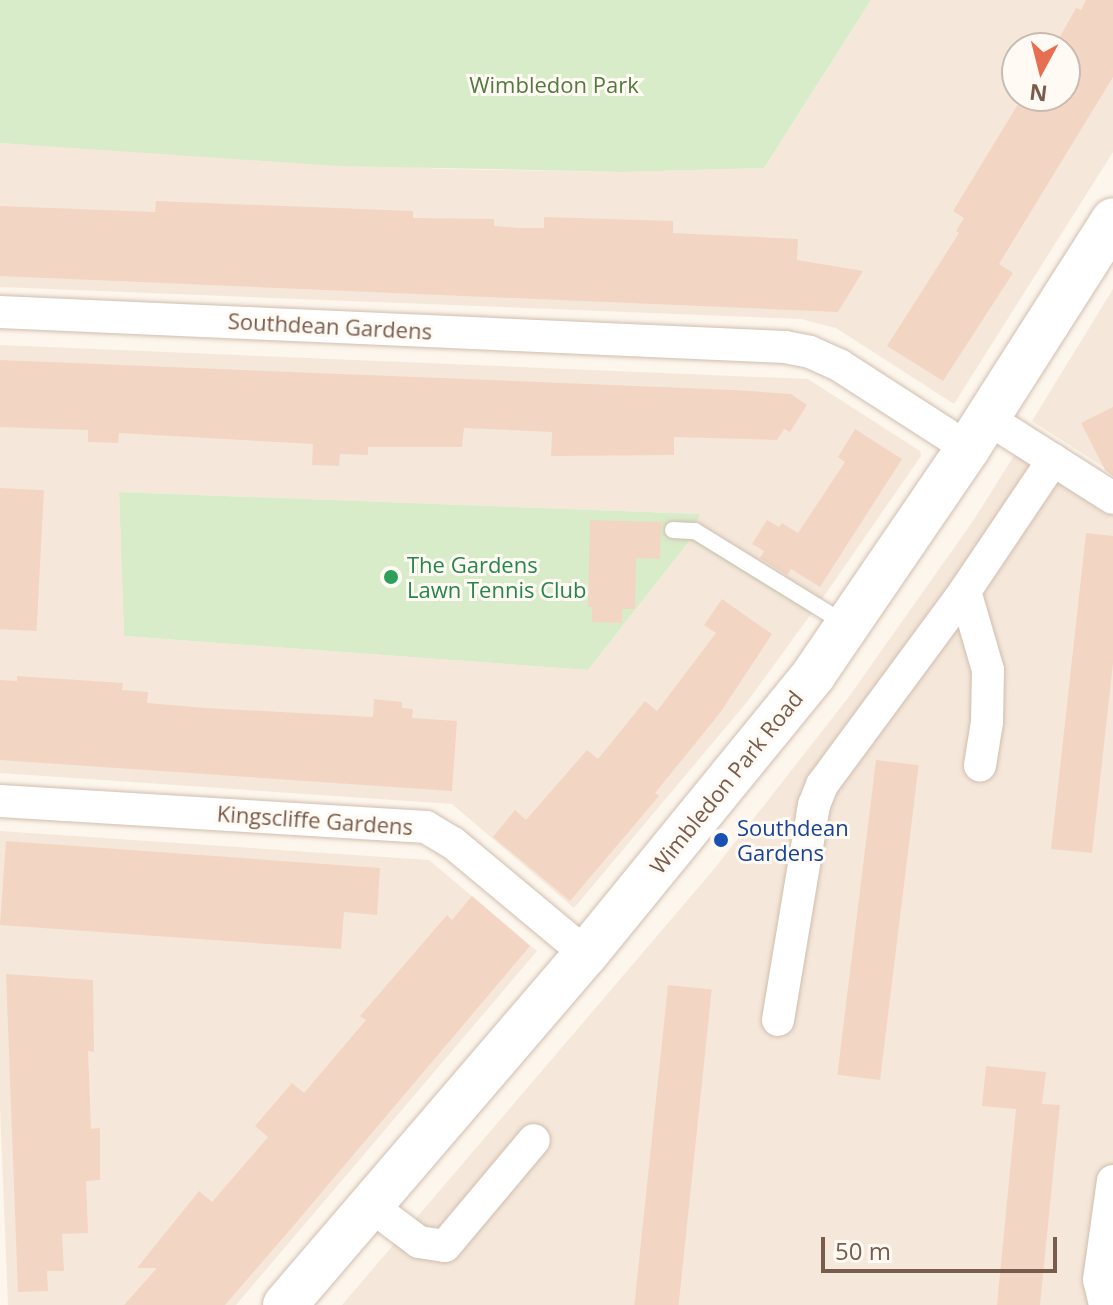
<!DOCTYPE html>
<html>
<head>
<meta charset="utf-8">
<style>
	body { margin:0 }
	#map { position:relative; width:1113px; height:1305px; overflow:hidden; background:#fdf6ec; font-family:"Open Sans",sans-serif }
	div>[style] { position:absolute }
	.residential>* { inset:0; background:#f5e8da }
	.green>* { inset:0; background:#d8ecc9 }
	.building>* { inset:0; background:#f3d5c3; transform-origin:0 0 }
	.roads { filter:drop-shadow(0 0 2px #d1beb0) drop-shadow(0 0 2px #d1beb0) }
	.lane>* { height:16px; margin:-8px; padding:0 8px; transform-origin:8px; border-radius:8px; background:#fff }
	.street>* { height:32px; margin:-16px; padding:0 16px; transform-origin:16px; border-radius:16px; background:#fff }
	.secondary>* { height:44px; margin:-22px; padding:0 22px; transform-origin:22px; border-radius:22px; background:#fff }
	.dots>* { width:22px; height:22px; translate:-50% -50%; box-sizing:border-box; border:4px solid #fffaf3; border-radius:50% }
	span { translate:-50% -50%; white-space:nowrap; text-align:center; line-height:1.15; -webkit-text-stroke:6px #fffaf3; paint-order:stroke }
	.park-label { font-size:22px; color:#537a41 }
	.street-label { font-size:22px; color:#7a5c4d }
	.leisure-label { font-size:22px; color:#27864d }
	.left { translate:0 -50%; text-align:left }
	.transit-label { font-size:22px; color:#164399 }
	.north { position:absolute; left:1001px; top:32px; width:80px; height:80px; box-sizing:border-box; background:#fffaf3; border:2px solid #cabbb1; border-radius:50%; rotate:187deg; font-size:22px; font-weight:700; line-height:32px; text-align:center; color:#7a5c4d }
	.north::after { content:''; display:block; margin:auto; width:28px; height:36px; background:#e76f51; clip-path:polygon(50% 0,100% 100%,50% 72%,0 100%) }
	.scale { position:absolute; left:821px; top:1237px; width:236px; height:36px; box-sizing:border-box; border:4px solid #7a5c4d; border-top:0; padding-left:10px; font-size:24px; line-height:28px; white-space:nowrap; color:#7a5c4d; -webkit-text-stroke:6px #fffaf3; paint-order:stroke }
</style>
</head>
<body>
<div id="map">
	<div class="residential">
		<div style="clip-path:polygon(evenodd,871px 0,1113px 0,1113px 152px,954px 404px,836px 328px,801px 319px,0 287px,0 143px,444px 169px,622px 172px,764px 168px,871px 0,1017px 48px,1065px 48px,1065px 96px,1017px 96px,1017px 48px)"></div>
		<div style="clip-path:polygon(1113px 289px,1113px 473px,1032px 421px)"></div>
		<div style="clip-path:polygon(0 345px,808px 379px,920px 451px,921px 456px,822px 599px,695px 522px,699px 514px,119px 492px,124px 636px,588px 670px,690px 540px,811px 614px,747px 702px,574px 908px,452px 804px,0 773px)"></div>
		<div style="clip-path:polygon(1017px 451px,1113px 513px,1113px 1305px,342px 1305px,715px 868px,848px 698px,973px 521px)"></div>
		<div style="clip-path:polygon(0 831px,429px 860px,537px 951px,236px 1305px,8px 1305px,0 1108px)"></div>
	</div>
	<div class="green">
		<div style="clip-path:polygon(0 0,871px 0,764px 168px,623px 172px,338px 166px,0 143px)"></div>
		<div style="clip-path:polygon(119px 492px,700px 514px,696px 523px,822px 599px,811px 614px,690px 540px,588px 670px,124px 636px)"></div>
	</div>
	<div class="building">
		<div style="clip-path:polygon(1086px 0,1113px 0,1113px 77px,999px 264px,1013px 273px,943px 381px,887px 346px,959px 233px,956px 231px,964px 218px,953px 211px,1023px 96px,1065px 96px,1065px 48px,1055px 46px,1076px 8px,1081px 10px)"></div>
		<div style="clip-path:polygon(156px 201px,413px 211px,413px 218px,494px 219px,494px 226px,519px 228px,544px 228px,544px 217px,673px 221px,673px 233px,798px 239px,797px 260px,863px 271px,838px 312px,0 276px,0 206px,155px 212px)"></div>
		<div style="clip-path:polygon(0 360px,734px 390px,791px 394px,807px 405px,790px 432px,784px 429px,777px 440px,674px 437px,674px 455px,551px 456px,552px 432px,464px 428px,462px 447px,368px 447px,368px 455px,340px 454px,339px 466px,312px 465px,313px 444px,119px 433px,118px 443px,88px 442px,88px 430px,0 427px)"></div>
		<div style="clip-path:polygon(1113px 407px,1113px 476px,1105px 470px,1081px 423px)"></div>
		<div style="clip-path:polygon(855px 429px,902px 459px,820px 587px,791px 569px,787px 575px,760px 558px,764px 551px,752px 544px,767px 520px,779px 527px,782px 523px,798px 533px,845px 462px,838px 457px)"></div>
		<div style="left:0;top:488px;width:44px;height:141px;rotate:3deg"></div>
		<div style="clip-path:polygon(590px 520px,661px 522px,660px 559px,636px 558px,635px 609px,622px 609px,622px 623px,592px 622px,592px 607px,588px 607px)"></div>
		<div style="clip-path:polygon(1086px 533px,1113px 536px,1113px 663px,1092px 853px,1051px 849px)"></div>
		<div style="clip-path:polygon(722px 599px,772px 634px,720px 713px,655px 793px,659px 796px,570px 901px,493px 837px,515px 810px,526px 820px,587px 750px,598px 759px,645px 701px,657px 711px,716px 633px,704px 625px)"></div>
		<div style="clip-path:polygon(17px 676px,123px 683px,122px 690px,148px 692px,147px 703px,206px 708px,373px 717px,374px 699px,402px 702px,402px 708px,413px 709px,412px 718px,457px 721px,452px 791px,0 760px,0 680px,17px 681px)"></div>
		<div style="left:876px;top:760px;width:43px;height:317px;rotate:7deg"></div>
		<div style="clip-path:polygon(6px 841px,380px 868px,377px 915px,344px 912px,341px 949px,0 925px)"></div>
		<div style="clip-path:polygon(472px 896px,530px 946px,289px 1231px,225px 1305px,124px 1305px,157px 1268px,137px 1268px,199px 1191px,212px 1202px,268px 1137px,255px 1126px,292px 1083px,304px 1093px,366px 1020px,360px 1016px,447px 915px,452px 920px)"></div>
		<div style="clip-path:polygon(6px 974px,93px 980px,94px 1052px,88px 1051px,91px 1129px,100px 1128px,100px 1180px,86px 1181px,88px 1233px,62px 1234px,64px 1271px,47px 1271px,48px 1291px,18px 1292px)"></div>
		<div style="left:668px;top:985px;width:44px;height:322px;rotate:6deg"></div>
		<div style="clip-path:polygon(986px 1066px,1046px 1072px,1042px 1104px,1060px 1105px,1040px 1305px,997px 1305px,1016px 1109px,982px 1106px)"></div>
	</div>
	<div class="roads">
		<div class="lane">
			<div style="left:673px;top:530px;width:22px;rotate:3deg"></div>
			<div style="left:695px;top:531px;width:179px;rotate:31.7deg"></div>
		</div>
		<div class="street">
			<div style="left:0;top:312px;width:786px;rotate:2.55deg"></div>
			<div style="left:785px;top:347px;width:25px;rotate:11deg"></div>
			<div style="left:810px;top:352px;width:32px;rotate:24deg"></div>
			<div style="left:839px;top:365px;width:153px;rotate:32.8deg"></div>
			<div style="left:987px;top:418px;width:149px;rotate:32.4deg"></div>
			<div style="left:965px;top:591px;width:82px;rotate:73.8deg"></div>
			<div style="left:988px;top:670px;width:52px;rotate:91.1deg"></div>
			<div style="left:987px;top:722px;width:44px;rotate:99.2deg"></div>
			<div style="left:0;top:801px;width:427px;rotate:3.5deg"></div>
			<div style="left:426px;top:827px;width:31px;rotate:31deg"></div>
			<div style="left:453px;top:843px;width:173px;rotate:39.8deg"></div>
			<div style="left:778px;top:1020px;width:218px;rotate:-80.5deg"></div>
			<div style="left:814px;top:805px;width:22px;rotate:-68deg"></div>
			<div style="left:822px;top:785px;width:241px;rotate:-53.6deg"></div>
			<div style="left:965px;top:591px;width:158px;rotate:-56.1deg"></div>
			<div style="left:371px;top:1206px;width:60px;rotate:36.9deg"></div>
			<div style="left:419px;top:1242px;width:26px;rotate:9deg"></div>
			<div style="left:445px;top:1246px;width:138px;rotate:-50deg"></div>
			<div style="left:1105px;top:1305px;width:26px;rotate:-103deg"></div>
			<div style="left:1099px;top:1280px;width:100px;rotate:-82deg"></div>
		</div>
		<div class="secondary">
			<div style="left:285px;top:1305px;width:462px;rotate:-49.4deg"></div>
			<div style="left:586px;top:954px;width:361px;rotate:-50.8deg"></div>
			<div style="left:814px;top:674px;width:273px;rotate:-55.7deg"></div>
			<div style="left:968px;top:448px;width:270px;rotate:-57.5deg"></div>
		</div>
	</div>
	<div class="dots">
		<div style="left:391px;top:577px;background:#2e9e5b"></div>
		<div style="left:721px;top:840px;background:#1a4fb4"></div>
	</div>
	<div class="park-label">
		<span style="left:554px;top:85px">Wimbledon Park</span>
	</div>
	<div class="street-label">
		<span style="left:330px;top:326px;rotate:3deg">Southdean Gardens</span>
		<span style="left:726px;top:782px;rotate:-51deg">Wimbledon Park Road</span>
		<span style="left:315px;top:820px;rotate:4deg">Kingscliffe Gardens</span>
	</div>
	<div class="leisure-label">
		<span class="left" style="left:407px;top:577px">The Gardens<br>Lawn Tennis Club</span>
	</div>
	<div class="transit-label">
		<span class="left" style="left:737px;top:840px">Southdean<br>Gardens</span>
	</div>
	<div class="north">N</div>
	<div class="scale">50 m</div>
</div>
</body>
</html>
